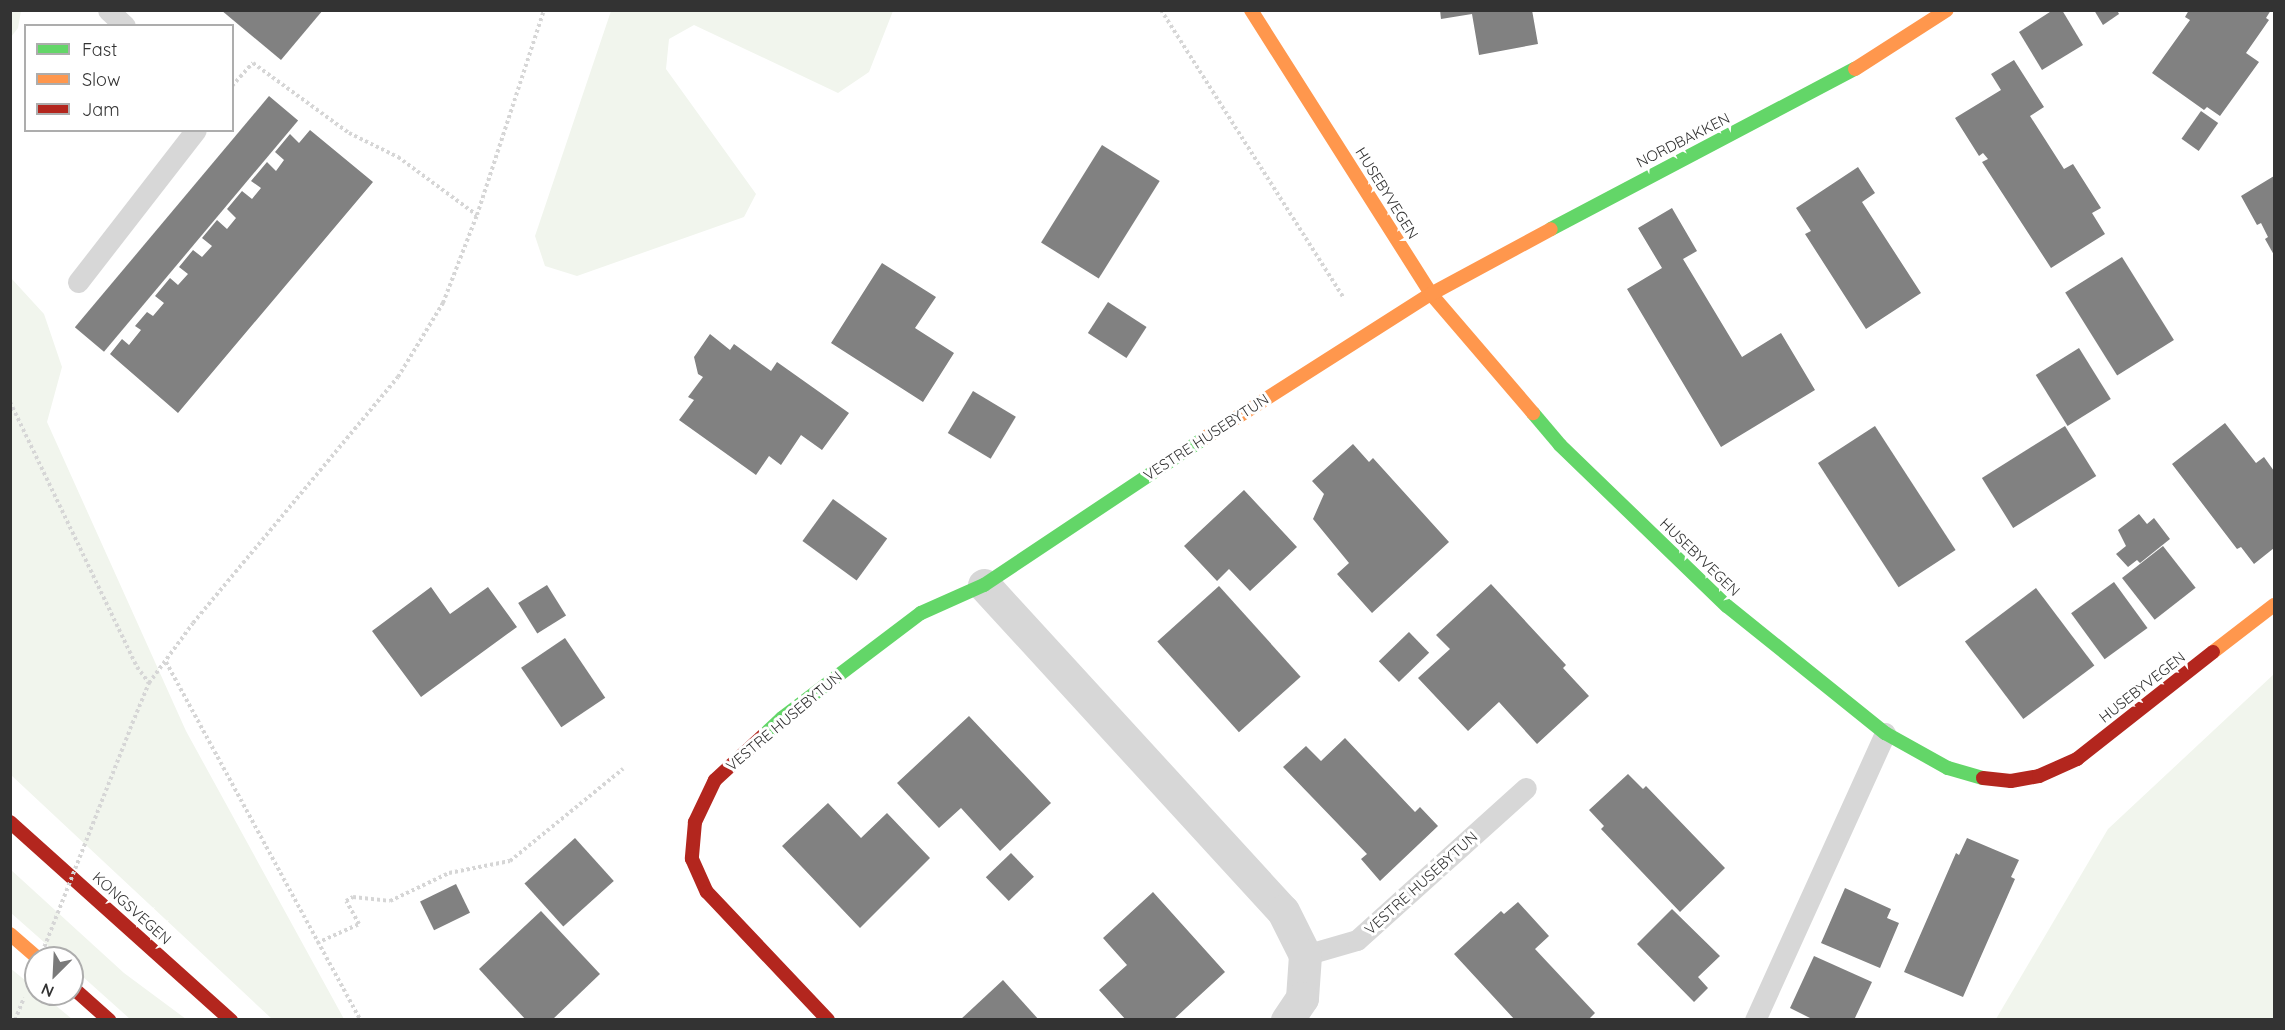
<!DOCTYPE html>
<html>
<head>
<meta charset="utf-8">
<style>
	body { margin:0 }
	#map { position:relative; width:2285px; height:1030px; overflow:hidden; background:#fff; font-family:Quicksand,sans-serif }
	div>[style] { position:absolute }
	.green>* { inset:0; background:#f1f5ed }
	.building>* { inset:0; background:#818181; transform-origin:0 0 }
	.path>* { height:4px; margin-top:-2px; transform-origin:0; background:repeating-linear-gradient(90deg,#d6d6d6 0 3px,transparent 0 6px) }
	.lane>* { height:21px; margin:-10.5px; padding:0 10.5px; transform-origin:10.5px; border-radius:10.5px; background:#d7d7d7 }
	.street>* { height:33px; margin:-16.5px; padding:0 16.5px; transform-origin:16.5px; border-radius:16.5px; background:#d7d7d7 }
	.fast>* { height:14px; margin:-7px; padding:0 7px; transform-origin:7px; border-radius:7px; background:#63d668 }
	.slow>* { height:14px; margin:-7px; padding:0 7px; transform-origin:7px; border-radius:7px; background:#ff974d }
	.jam>* { height:14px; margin:-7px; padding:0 7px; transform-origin:7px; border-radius:7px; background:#b3261e }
	.path-bridge>* { height:4px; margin-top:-2px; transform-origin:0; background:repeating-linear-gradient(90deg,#d6d6d6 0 3px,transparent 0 6px) }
	span { translate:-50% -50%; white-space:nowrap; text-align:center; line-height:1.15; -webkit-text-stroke:6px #fff; paint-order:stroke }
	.street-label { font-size:15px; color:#333 }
	.frame { position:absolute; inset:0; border:12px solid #333; pointer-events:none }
	.legend { position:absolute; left:24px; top:24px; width:210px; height:108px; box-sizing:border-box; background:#fff; border:2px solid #adadad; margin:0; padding:8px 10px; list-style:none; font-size:18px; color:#333 }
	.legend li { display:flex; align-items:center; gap:12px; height:30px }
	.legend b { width:30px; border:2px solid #adadad }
	.north { position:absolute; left:24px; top:946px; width:60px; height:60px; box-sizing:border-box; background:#fff; border:2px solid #adadad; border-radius:50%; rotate:204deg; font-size:16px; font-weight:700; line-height:24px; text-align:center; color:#333 }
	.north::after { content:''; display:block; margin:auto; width:21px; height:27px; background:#7a7a7a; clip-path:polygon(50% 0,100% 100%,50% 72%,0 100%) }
</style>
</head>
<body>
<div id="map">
	<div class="green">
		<div style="clip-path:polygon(11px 10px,21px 11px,18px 28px,11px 37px)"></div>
		<div style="clip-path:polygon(611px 11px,611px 10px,893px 11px,869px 72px,838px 93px,694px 25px,669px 39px,666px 69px,756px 194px,744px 217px,577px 276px,545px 266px,535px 236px)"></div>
		<div style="clip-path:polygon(11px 278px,44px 314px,62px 367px,47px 422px,186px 731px,344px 1019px,272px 1019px,11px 775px)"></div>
		<div style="clip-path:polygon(2274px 674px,2274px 1019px,1996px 1019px,2108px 829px)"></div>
		<div style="clip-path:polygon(10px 869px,124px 973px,186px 1019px,130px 1019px,72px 967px,72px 958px,62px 958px,11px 913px)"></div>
		<div style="clip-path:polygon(10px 968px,36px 989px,36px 994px,42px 994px,72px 1019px,11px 1019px)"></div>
	</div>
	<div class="building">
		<div style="clip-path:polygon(221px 10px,323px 10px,281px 60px)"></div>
		<div style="clip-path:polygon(1440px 10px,1532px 10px,1538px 44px,1479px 55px,1472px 14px,1441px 19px)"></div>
		<div style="clip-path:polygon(2053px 10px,2062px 10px,2083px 45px,2042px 70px,2019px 32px)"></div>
		<div style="clip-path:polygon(2094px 10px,2117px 10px,2119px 14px,2103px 25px)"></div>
		<div style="clip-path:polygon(2189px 10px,2271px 10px,2266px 18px,2269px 20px,2246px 53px,2259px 62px,2220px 116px,2207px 107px,2204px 110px,2152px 73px,2190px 20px,2185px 17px)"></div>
		<div style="clip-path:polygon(2014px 60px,2044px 107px,2030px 116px,2064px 169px,2073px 164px,2101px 208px,2092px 213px,2105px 234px,2051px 268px,1982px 162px,1988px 159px,1983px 153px,1979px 156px,1955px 118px,2001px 90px,1991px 74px)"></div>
		<div style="left:269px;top:96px;width:38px;height:302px;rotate:40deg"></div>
		<div style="left:2201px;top:111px;width:21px;height:34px;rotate:35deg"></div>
		<div style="clip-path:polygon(310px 130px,373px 182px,178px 413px,110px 354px,122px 339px,129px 345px,141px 330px,135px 326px,147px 312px,153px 316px,164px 303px,155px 296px,170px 278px,178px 285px,188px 274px,179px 267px,193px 250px,202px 257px,212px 246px,202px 238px,217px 220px,227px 229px,236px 218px,227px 209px,242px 191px,252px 199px,261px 188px,251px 181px,267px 162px,276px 171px,284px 160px,275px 152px,290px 134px,299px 143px)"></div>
		<div style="left:1102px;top:145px;width:68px;height:115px;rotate:32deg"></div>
		<div style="clip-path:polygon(1858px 167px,1875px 193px,1862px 202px,1921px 293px,1866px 329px,1805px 234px,1811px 231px,1796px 208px)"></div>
		<div style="clip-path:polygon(2274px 176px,2274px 255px,2265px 239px,2268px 237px,2261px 223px,2257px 225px,2241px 196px)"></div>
		<div style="clip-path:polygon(1672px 208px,1697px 251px,1683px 259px,1742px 357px,1781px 333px,1815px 390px,1721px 447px,1627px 289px,1662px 268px,1638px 228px)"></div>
		<div style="left:2122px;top:257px;width:98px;height:67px;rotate:58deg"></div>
		<div style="clip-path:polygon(882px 263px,936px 297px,915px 328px,954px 353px,923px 402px,831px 343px)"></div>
		<div style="left:1108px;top:302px;width:46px;height:37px;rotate:33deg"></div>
		<div style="clip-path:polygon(710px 334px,730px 350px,734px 344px,771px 371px,777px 362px,849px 413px,822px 450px,801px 435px,781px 465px,769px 456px,756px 475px,679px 420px,694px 400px,688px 397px,703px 377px,698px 374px,694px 357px)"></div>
		<div style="left:2079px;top:348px;width:60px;height:51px;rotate:58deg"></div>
		<div style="left:973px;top:391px;width:50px;height:49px;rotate:31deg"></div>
		<div style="clip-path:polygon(2225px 423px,2256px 463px,2264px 457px,2274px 471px,2274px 548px,2254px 564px,2241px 547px,2237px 549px,2172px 464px)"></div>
		<div style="left:1875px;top:426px;width:148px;height:68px;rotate:57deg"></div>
		<div style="left:2065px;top:426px;width:59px;height:98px;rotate:58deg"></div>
		<div style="clip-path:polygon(1353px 444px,1369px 462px,1373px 458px,1449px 542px,1372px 613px,1337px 574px,1349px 563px,1313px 519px,1324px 494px,1312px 481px)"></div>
		<div style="clip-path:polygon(1244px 490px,1297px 547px,1250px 591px,1229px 569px,1217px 581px,1184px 546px)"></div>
		<div style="left:833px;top:499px;width:67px;height:52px;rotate:36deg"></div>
		<div style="clip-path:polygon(2139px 514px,2147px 524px,2154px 518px,2170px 539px,2140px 563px,2137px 560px,2128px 567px,2116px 554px,2126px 546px,2118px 530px)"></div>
		<div style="left:2163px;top:546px;width:53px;height:52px;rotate:52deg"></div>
		<div style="left:2114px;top:582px;width:57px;height:53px;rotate:54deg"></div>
		<div style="clip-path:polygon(1491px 584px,1566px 665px,1563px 668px,1589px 696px,1537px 744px,1499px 702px,1468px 731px,1418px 678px,1450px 649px,1436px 635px)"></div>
		<div style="left:547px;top:585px;width:36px;height:34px;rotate:58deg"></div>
		<div style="left:1219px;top:586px;width:122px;height:83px;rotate:48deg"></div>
		<div style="clip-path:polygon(431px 587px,450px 614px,488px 587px,517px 627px,421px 697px,372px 631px)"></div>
		<div style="left:2036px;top:588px;width:97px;height:89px;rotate:53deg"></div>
		<div style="left:1409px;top:632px;width:29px;height:42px;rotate:46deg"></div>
		<div style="left:565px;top:638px;width:72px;height:53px;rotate:56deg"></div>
		<div style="clip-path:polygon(969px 716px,1051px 803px,1000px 851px,961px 808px,939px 828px,897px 783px)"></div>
		<div style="clip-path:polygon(1345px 738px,1415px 812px,1420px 807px,1438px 826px,1380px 881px,1361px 859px,1367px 854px,1283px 767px,1306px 746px,1321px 761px)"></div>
		<div style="clip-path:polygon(1628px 774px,1643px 789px,1646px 786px,1725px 868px,1680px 912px,1601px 829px,1604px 826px,1589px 810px)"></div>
		<div style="clip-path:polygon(828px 803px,861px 838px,887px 813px,930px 858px,860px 928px,782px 846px)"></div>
		<div style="left:575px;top:838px;width:58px;height:68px;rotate:48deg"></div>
		<div style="clip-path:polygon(1967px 838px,2019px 860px,2011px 877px,2015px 879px,1963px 997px,1904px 972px,1956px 853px,1959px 855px)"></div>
		<div style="left:1011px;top:853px;width:33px;height:35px;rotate:46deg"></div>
		<div style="left:456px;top:884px;width:32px;height:40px;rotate:64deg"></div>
		<div style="clip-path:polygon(1845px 888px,1891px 909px,1887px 918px,1899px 923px,1880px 968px,1821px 943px)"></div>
		<div style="clip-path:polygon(1153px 892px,1225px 972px,1173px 1020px,1126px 1020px,1099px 990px,1127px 965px,1103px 938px)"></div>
		<div style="clip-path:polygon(1518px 902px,1549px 936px,1535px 949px,1595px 1013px,1588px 1020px,1515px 1020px,1454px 954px,1501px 911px,1504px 914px)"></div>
		<div style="clip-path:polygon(1672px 909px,1720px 956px,1698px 977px,1708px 988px,1694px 1002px,1637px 944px)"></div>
		<div style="clip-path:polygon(541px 911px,600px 974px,552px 1020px,526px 1020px,479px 969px)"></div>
		<div style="clip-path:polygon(1814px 956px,1872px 982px,1854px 1020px,1814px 1020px,1790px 1008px)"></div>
		<div style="clip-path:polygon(1003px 980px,1039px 1020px,960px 1020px)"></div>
	</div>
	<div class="path">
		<div style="left:1161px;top:10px;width:341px;rotate:57.6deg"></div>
		<div style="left:232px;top:86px;width:31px;rotate:-48deg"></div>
		<div style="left:253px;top:63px;width:119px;rotate:36.1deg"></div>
		<div style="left:349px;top:133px;width:55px;rotate:26.1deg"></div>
		<div style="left:398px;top:157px;width:98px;rotate:36.3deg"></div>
		<div style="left:10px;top:402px;width:294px;rotate:64.4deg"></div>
		<div style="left:137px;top:667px;width:20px;rotate:53deg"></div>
		<div style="left:166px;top:662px;width:407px;rotate:61.5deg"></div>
		<div style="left:130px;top:729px;width:50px;rotate:-67.6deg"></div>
		<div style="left:149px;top:683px;width:74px;rotate:-53.7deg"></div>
		<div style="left:193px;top:623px;width:320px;rotate:-50.2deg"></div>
		<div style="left:398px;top:377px;width:87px;rotate:-58.7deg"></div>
		<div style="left:443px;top:303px;width:94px;rotate:-68.9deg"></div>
		<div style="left:477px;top:215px;width:216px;rotate:-71.9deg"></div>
		<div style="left:317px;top:943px;width:46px;rotate:-24.3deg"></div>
		<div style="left:359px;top:924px;width:26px;rotate:-119deg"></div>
		<div style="left:346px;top:901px;width:8px;rotate:-30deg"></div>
		<div style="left:353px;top:897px;width:37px;rotate:6deg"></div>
		<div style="left:390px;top:901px;width:65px;rotate:-25.4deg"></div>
		<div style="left:449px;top:873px;width:62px;rotate:-11.1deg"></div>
		<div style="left:510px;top:861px;width:146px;rotate:-39.2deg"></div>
		<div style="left:15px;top:1020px;width:24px;rotate:-68deg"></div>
	</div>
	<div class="lane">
		<div style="left:108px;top:10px;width:23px;rotate:43deg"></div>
		<div style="left:78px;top:282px;width:192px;rotate:-52.2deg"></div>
		<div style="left:1305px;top:955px;width:54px;rotate:-16.1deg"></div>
		<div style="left:1357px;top:940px;width:227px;rotate:-42deg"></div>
		<div style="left:1755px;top:1020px;width:315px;rotate:-65.6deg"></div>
	</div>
	<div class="street">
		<div style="left:984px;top:585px;width:442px;rotate:47.5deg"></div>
		<div style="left:1283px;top:911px;width:49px;rotate:63.4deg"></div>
		<div style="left:1305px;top:955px;width:43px;rotate:94deg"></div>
		<div style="left:1302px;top:998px;width:27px;rotate:124deg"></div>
	</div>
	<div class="fast">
		<div style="left:1551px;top:229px;width:344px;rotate:-27.8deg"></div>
		<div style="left:1533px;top:413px;width:42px;rotate:49.8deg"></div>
		<div style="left:1560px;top:445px;width:232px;rotate:44deg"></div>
		<div style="left:1727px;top:606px;width:203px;rotate:38.8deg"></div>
		<div style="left:1885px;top:733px;width:72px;rotate:29.1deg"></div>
		<div style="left:1948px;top:768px;width:36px;rotate:16deg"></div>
		<div style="left:764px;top:735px;width:25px;rotate:-43deg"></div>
		<div style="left:782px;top:718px;width:174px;rotate:-37.1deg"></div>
		<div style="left:921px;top:613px;width:69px;rotate:-24deg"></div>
		<div style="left:984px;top:585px;width:263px;rotate:-33.7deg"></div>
	</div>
	<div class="slow">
		<div style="left:1251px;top:10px;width:336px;rotate:57.6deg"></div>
		<div style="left:1431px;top:294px;width:157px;rotate:49.4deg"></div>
		<div style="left:1855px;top:69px;width:109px;rotate:-32.7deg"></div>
		<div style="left:1203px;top:439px;width:270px;rotate:-32.5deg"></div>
		<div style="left:1431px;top:294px;width:136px;rotate:-28.4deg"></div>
		<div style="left:2213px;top:652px;width:77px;rotate:-37.6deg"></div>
		<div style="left:10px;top:934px;width:37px;rotate:41deg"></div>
	</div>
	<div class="jam">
		<div style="left:764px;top:735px;width:67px;rotate:137.4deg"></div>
		<div style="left:715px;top:780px;width:47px;rotate:115.5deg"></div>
		<div style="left:695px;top:822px;width:37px;rotate:95deg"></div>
		<div style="left:692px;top:859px;width:36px;rotate:66deg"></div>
		<div style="left:707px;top:892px;width:176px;rotate:46.6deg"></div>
		<div style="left:1983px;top:778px;width:28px;rotate:6deg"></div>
		<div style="left:2011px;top:781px;width:28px;rotate:-10deg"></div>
		<div style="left:2039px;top:776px;width:42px;rotate:-24.1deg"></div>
		<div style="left:2077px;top:759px;width:173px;rotate:-38.2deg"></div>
		<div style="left:10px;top:822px;width:297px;rotate:41.9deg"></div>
		<div style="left:72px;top:987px;width:50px;rotate:41.7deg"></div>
	</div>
	<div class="path-bridge">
		<div style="left:40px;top:958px;width:246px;rotate:-68.5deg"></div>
	</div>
	<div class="street-label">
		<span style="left:1683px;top:140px;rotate:-27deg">NORDBAKKEN</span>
		<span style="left:1387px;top:193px;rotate:58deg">HUSEBYVEGEN</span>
		<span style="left:1206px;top:437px;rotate:-33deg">VESTRE HUSEBYTUN</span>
		<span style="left:1700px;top:557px;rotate:44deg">HUSEBYVEGEN</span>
		<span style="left:2142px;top:687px;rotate:-38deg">HUSEBYVEGEN</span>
		<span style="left:784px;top:721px;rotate:-40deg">VESTRE HUSEBYTUN</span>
		<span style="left:1421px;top:883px;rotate:-42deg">VESTRE HUSEBYTUN</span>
		<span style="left:132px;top:908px;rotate:42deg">KONGSVEGEN</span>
	</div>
	<div class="frame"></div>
	<ul class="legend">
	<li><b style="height:8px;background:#63d668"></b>Fast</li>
	<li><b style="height:8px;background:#ff974d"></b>Slow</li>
	<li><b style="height:8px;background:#b3261e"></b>Jam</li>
	</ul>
	<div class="north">N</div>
</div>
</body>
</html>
